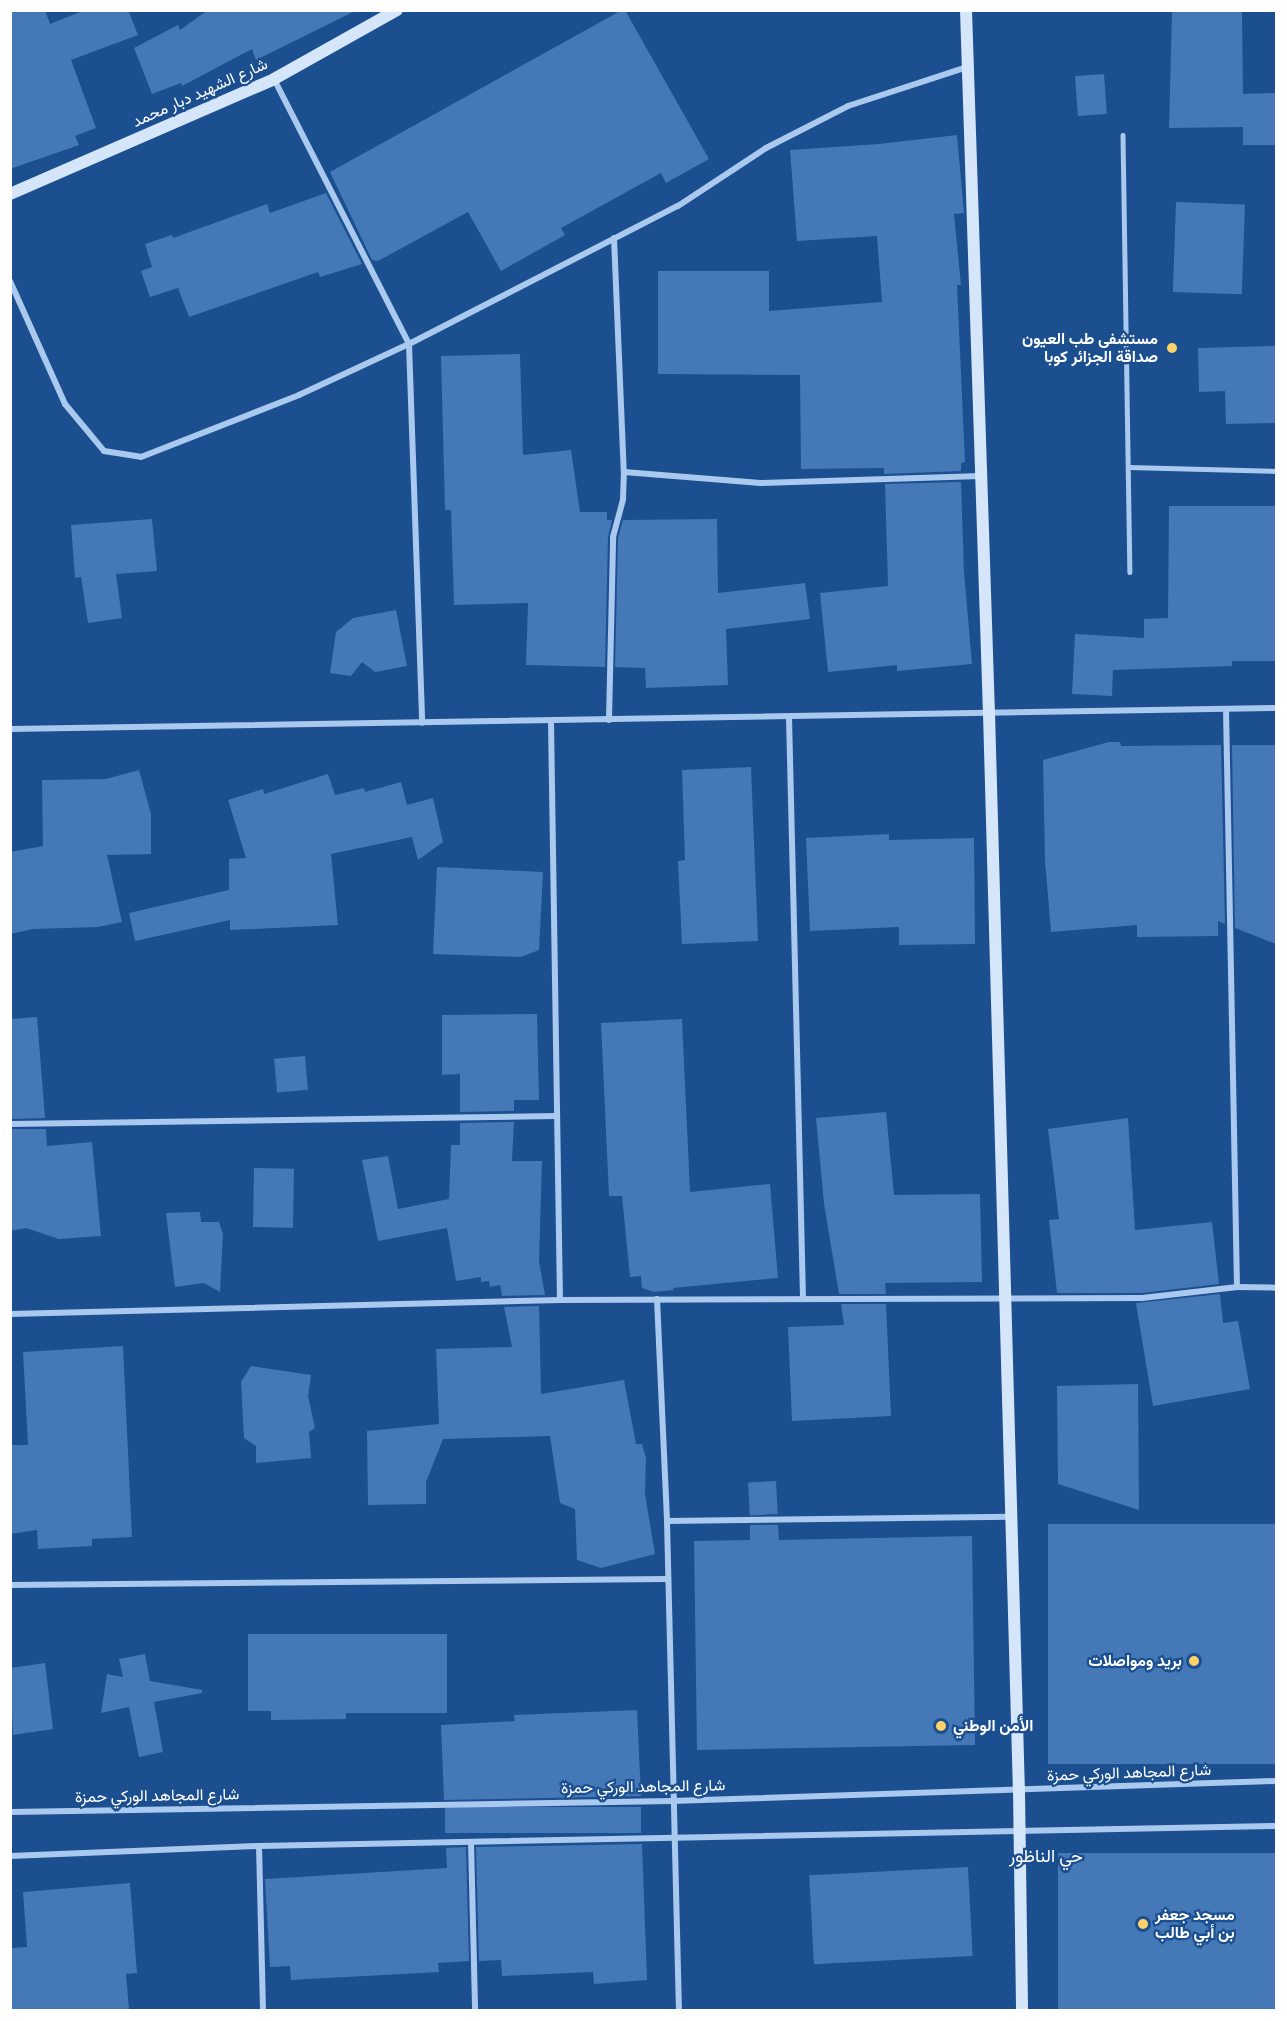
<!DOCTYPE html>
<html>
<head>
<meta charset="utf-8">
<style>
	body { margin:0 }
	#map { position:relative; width:1287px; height:2021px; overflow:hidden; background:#1b4f8f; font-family:Cabin,Vazirmatn,sans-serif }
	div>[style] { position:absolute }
	.building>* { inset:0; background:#4478b7; transform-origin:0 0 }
	.lane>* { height:4.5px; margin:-2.25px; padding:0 2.25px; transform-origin:2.25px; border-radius:2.25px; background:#a9c9ee }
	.street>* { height:6px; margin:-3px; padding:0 3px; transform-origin:3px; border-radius:3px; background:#a9c9ee }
	.secondary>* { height:12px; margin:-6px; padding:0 6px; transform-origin:6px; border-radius:6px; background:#d6e6fa }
	.dots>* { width:16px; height:16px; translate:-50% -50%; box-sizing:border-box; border:3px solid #1b4f8f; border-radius:50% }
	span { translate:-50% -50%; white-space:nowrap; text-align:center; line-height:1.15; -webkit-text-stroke:4.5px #1b4f8f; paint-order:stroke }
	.street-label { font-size:16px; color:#fff }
	.poi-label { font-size:16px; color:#fff; font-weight:700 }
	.right { translate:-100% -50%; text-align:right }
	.left { translate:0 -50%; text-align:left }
	.neighbourhood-label { font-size:18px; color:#fff }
	.frame { position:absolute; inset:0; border:12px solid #fff; pointer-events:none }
</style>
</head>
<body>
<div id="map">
	<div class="building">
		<div style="clip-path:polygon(10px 10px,45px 10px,50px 24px,85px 10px,128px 10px,138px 35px,71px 60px,96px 128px,75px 136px,79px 145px,10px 169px)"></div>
		<div style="clip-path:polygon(208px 10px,357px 10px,256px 60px,252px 49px,182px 86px,181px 83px,152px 94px,134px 48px,178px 25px,180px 30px)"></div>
		<div style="clip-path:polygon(622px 10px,625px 10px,709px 159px,666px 183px,661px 173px,561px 228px,565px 235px,501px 271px,468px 212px,378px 261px,372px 260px,330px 172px)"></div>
		<div style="clip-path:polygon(1172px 10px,1242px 10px,1243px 94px,1275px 93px,1275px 145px,1243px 145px,1243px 127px,1169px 128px)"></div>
		<div style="left:1104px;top:74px;width:40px;height:29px;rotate:86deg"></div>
		<div style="clip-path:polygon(957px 135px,964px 213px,954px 214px,961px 285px,957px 285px,965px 462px,961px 463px,961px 471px,884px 474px,884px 468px,801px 469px,800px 375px,658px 374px,658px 271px,769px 271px,769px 311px,882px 302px,877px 236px,797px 241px,790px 150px,879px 144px)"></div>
		<div style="clip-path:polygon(326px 193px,362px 264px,320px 277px,318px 272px,189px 317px,178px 288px,150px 297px,141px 271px,152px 267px,145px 244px,172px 235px,173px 238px,267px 204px,270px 213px)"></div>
		<div style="left:1176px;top:202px;width:69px;height:90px;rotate:2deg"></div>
		<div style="clip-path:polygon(1276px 346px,1276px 423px,1226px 424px,1225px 391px,1199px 392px,1198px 348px)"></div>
		<div style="clip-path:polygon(520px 354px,523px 455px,571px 450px,580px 512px,607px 512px,607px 520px,612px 520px,608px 537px,605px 667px,526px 665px,528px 603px,454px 605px,451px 510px,445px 510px,441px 356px)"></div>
		<div style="clip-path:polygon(961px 482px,964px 572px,972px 664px,897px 671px,897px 665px,828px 672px,820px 593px,888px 586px,885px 484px)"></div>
		<div style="clip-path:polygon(1169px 506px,1276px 506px,1276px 661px,1232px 661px,1232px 666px,1113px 670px,1112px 696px,1072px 694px,1075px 634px,1144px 638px,1144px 619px,1168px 618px)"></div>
		<div style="clip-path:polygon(152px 519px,157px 571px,116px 574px,122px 618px,88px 623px,81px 577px,75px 578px,71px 525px)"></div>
		<div style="clip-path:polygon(717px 519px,718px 593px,805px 583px,810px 619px,726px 629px,728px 685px,646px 688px,645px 668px,615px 667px,618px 538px,623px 520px)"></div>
		<div style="clip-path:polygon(396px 610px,407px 666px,375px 672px,362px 662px,351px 676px,330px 673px,336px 632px,353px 618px)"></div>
		<div style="clip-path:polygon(1109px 742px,1120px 742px,1121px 746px,1221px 745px,1225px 924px,1218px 921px,1218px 936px,1137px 937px,1137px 925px,1051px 932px,1045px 860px,1043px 760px)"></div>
		<div style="clip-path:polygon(1232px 745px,1276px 745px,1276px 944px,1235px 928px)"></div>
		<div style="clip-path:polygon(751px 767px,758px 941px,682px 944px,678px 861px,685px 860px,682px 770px)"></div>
		<div style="clip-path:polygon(139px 770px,151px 814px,151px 854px,107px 855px,122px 922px,98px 927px,33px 929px,10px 934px,10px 852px,43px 846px,42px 780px,106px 779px)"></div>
		<div style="clip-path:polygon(328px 774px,335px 795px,364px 788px,365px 792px,401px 782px,407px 805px,433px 798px,443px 842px,418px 860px,412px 837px,331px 854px,338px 925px,230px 930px,230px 920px,135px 941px,129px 913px,229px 890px,229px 859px,246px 858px,228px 800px,263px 789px,264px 794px)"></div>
		<div style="clip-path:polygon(889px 834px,889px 840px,974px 838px,975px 944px,899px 945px,899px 927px,810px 931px,806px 838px)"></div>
		<div style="clip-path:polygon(437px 867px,543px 872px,539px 950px,521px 957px,433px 954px)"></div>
		<div style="clip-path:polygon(537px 1014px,539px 1100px,514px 1100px,514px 1111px,460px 1112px,460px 1074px,442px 1075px,442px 1015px)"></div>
		<div style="clip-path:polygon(37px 1017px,45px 1118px,10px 1119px,10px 1019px)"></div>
		<div style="clip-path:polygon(682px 1019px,690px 1192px,770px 1184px,778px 1278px,673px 1288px,674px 1290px,654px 1292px,642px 1288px,641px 1276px,630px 1277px,622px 1196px,609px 1196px,601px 1023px)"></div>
		<div style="left:305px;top:1056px;width:34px;height:31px;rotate:85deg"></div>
		<div style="clip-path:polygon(886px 1112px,894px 1195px,980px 1194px,982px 1282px,885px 1283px,886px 1294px,839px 1294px,824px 1204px,816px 1118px)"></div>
		<div style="clip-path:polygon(1128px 1118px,1135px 1230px,1212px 1222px,1219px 1284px,1142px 1293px,1057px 1293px,1049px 1220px,1059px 1219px,1048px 1129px)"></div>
		<div style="clip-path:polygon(514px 1122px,512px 1161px,542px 1161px,539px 1261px,545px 1295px,502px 1296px,500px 1285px,490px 1287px,489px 1281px,481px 1282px,481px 1277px,456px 1281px,447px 1228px,378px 1241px,362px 1160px,388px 1156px,398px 1209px,449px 1199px,451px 1145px,460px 1145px,460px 1123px)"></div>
		<div style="clip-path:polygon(10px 1129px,46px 1129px,47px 1146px,92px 1142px,101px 1236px,59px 1239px,26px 1228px,10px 1231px)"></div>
		<div style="left:254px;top:1168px;width:40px;height:59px;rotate:1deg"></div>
		<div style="clip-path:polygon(200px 1212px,201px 1222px,219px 1222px,223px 1234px,220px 1292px,204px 1283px,175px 1287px,166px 1213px)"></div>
		<div style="clip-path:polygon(1220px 1294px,1223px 1323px,1238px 1321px,1250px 1389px,1153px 1406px,1136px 1303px)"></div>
		<div style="clip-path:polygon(841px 1304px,886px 1304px,891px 1416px,792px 1421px,788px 1327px,844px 1325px)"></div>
		<div style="clip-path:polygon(539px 1306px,541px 1394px,624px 1380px,636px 1444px,642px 1444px,646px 1458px,645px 1494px,655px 1554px,601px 1568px,577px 1560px,575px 1509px,560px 1503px,550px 1436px,443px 1439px,426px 1482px,426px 1504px,368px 1505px,367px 1431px,439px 1424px,436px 1349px,512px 1347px,504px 1307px)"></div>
		<div style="clip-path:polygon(123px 1346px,132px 1537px,92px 1539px,92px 1546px,38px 1549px,37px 1530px,10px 1534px,10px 1445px,28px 1445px,23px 1352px)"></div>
		<div style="clip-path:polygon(251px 1366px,311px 1375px,308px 1396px,315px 1428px,309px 1432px,311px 1458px,256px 1463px,256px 1446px,244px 1438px,241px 1382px)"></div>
		<div style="clip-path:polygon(1138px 1384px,1139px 1510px,1058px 1484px,1057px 1386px)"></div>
		<div style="left:776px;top:1481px;width:33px;height:28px;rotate:87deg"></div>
		<div style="left:1276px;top:1524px;width:240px;height:228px;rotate:90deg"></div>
		<div style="clip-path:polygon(750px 1525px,778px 1525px,779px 1540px,972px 1536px,975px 1745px,697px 1750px,694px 1541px,750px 1540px)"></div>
		<div style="clip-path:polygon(248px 1634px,447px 1634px,447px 1713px,346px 1713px,346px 1719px,271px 1720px,271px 1711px,248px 1711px)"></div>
		<div style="clip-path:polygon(145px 1654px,150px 1681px,202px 1690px,202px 1693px,154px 1702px,163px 1752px,139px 1757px,129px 1707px,101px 1713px,107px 1674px,123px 1677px,119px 1659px)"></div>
		<div style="clip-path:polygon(45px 1663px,53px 1729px,13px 1735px,10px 1668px)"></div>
		<div style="clip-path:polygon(637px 1710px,641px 1796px,444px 1800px,441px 1725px,515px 1721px,514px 1715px)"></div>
		<div style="left:641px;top:1807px;width:26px;height:196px;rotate:90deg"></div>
		<div style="clip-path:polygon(642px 1844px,647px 1980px,594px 1984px,593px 1972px,502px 1976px,501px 1960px,479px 1961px,476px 1847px)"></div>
		<div style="clip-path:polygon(466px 1847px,469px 1961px,438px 1963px,439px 1972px,291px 1980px,290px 1966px,270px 1967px,265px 1879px,447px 1868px,446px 1848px)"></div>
		<div style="left:1276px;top:1853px;width:157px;height:218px;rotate:90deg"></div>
		<div style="left:968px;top:1867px;width:89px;height:159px;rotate:87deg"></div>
		<div style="clip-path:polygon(130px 1883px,137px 1973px,126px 1974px,129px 2010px,10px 2010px,10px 1948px,27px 1947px,23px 1892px)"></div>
	</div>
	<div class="lane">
		<div style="left:1123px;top:135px;width:437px;rotate:89.1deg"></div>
		<div style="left:1128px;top:467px;width:148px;rotate:1.5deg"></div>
	</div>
	<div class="street">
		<div style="left:274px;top:79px;width:297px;rotate:63deg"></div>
		<div style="left:409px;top:344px;width:379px;rotate:88deg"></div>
		<div style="left:614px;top:238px;width:234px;rotate:87.6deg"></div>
		<div style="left:10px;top:281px;width:135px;rotate:65.9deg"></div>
		<div style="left:65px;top:404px;width:61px;rotate:50.3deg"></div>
		<div style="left:104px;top:451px;width:37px;rotate:9deg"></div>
		<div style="left:141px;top:457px;width:170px;rotate:-21.4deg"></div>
		<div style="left:299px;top:395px;width:121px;rotate:-24.9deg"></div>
		<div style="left:409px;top:344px;width:302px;rotate:-27.2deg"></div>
		<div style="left:678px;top:206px;width:105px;rotate:-33.4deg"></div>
		<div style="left:766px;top:148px;width:92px;rotate:-27.1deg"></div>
		<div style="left:848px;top:106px;width:125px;rotate:-18.1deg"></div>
		<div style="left:1226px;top:709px;width:578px;rotate:88.91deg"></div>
		<div style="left:789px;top:717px;width:581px;rotate:88.62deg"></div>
		<div style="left:609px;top:720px;width:183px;rotate:-88.7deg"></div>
		<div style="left:613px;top:537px;width:39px;rotate:-75deg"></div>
		<div style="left:623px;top:499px;width:27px;rotate:-88deg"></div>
		<div style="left:624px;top:472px;width:137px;rotate:4.6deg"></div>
		<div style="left:761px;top:483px;width:220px;rotate:-1.8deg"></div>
		<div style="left:551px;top:722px;width:578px;rotate:89.11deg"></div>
		<div style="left:10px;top:729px;width:1266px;rotate:-0.95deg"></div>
		<div style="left:10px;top:1124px;width:547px;rotate:-0.84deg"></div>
		<div style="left:657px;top:1299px;width:222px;rotate:87.4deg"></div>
		<div style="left:667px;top:1521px;width:489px;rotate:88.6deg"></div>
		<div style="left:10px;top:1314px;width:550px;rotate:-1.46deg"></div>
		<div style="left:560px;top:1300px;width:582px;rotate:-0.2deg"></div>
		<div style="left:1142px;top:1298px;width:96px;rotate:-6.6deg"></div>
		<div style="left:1237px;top:1287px;width:39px;rotate:1deg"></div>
		<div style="left:667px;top:1521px;width:343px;rotate:-0.7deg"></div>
		<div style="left:10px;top:1585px;width:658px;rotate:-0.52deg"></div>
		<div style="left:10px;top:1812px;width:662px;rotate:-0.95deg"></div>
		<div style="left:672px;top:1801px;width:604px;rotate:-1.9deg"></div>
		<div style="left:471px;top:1842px;width:168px;rotate:88.6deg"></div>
		<div style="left:259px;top:1846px;width:164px;rotate:88.6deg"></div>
		<div style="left:10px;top:1856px;width:249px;rotate:-2.3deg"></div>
		<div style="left:259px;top:1846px;width:1017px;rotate:-1.13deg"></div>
	</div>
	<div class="secondary">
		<div style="left:966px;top:10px;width:703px;rotate:88.13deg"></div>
		<div style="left:989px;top:713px;width:1078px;rotate:88.41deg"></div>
		<div style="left:1019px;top:1791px;width:219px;rotate:89.2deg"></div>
		<div style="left:10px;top:194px;width:288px;rotate:-23.5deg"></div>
		<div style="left:274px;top:79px;width:141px;rotate:-29.3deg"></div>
	</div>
	<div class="dots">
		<div style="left:1172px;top:348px;background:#ffd166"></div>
		<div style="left:1194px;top:1661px;background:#ffd166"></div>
		<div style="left:941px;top:1726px;background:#ffd166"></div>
		<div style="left:1143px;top:1924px;background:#ffd166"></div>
	</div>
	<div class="street-label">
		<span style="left:200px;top:93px;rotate:-24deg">شارع الشهيد دبار محمد</span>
		<span style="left:1129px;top:1773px;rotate:-2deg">شارع المجاهد الوركي حمزة</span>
		<span style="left:643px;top:1787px;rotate:-1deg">شارع المجاهد الوركي حمزة</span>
		<span style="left:157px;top:1796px;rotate:-1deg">شارع المجاهد الوركي حمزة</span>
	</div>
	<div class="poi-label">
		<span class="right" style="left:1158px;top:348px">مستشفى طب العيون<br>صداقة الجزائر كوبا</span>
		<span class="right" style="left:1182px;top:1661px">بريد ومواصلات</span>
		<span class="left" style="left:953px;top:1726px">الأمن الوطني</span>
		<span class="left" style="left:1155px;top:1924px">مسجد جعفر<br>بن أبي طالب</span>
	</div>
	<div class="neighbourhood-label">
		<span style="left:1046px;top:1856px">حي الناظور</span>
	</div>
	<div class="frame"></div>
</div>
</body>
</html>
